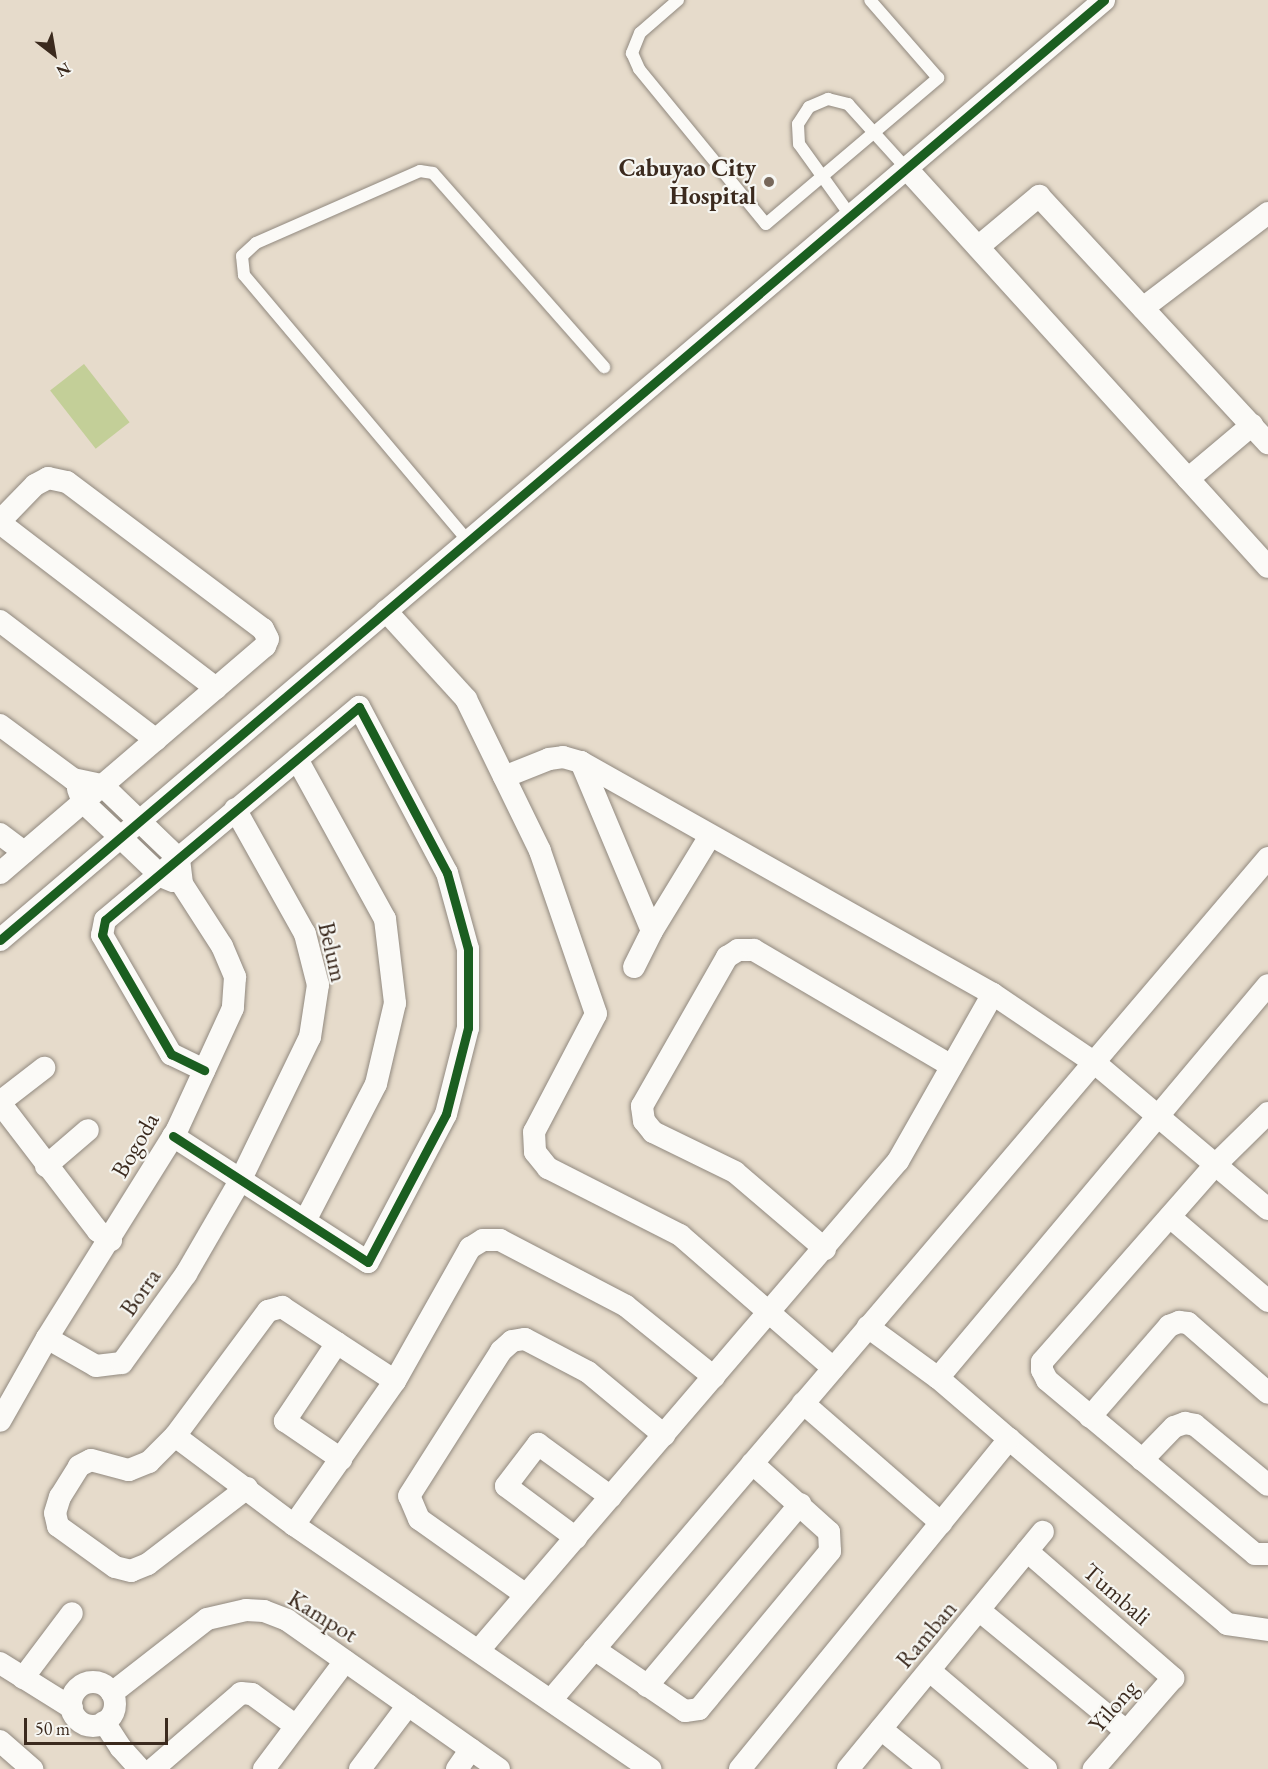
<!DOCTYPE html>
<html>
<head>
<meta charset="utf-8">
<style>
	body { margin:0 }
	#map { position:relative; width:1268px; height:1769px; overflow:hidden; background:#e6dbcb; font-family:"EB Garamond",serif }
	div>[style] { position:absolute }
	.green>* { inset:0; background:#c3cf98; transform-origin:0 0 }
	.roads { filter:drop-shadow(0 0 2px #91897f) drop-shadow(0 0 2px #91897f) }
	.lane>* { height:12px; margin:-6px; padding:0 6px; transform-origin:6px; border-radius:6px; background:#fbfaf7 }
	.street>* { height:22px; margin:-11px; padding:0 11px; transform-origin:11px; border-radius:11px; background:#fbfaf7 }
	.street>.ring { margin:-11px; padding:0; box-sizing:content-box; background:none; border:22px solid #fbfaf7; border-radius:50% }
	.cycleway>* { height:9px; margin:-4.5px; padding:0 4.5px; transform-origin:4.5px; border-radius:4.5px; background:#1b5e20 }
	.dots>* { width:16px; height:16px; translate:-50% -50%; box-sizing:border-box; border:3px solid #f6f6f2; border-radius:50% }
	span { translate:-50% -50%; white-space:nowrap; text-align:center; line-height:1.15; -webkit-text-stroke:4.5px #f6f6f2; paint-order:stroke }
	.poi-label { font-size:24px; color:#3b2a1e; font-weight:700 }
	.right { translate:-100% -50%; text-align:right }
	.street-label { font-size:24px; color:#3b2a1e }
	.north { position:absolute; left:24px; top:24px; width:60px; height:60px; -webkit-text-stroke:4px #f6f6f2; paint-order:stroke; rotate:149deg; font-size:16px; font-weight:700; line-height:24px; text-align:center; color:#3b2a1e }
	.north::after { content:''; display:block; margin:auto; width:21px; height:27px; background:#3b2a1e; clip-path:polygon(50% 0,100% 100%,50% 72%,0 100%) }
	.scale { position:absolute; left:24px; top:1718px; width:144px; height:27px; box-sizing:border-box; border:3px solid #3b2a1e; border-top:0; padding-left:8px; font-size:18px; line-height:21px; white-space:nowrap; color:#3b2a1e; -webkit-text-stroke:4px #f6f6f2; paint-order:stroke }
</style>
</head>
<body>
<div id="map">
	<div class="green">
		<div style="left:84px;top:364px;width:74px;height:43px;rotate:52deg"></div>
	</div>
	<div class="roads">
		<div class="lane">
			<div style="left:678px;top:0;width:50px;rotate:139deg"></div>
			<div style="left:640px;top:33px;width:22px;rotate:112deg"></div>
			<div style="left:632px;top:53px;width:17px;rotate:66deg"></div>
			<div style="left:639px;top:69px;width:200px;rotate:50.7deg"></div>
			<div style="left:766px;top:224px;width:226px;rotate:-40.3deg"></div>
			<div style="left:938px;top:78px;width:103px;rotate:-131.1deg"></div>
			<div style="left:850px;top:215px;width:87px;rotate:-125.7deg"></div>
			<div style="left:799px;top:144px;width:20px;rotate:-93deg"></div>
			<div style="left:798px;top:124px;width:20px;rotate:-57deg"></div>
			<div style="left:809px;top:107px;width:21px;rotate:-23deg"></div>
			<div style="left:828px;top:99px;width:21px;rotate:14deg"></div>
			<div style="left:848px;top:104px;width:88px;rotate:47.8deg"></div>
			<div style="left:468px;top:541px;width:348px;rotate:-130.1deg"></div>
			<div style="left:244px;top:275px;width:19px;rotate:-96deg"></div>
			<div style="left:242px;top:256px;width:19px;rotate:-43deg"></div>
			<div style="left:256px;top:243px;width:179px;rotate:-23.7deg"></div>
			<div style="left:420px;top:171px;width:13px;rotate:9deg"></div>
			<div style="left:433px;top:173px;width:259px;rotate:48.6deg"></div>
		</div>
		<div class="street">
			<div style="left:907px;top:169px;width:537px;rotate:47.79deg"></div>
			<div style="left:978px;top:247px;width:80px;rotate:-39.9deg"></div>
			<div style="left:1039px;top:196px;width:337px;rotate:47.2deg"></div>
			<div style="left:1143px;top:308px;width:157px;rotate:-37.2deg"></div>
			<div style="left:1188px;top:479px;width:84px;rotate:-40.2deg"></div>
			<div style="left:0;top:521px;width:50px;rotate:-45.8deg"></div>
			<div style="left:35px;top:485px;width:15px;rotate:-28deg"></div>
			<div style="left:48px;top:478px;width:19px;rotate:12deg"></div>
			<div style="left:67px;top:482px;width:245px;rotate:36.9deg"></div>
			<div style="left:263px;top:629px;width:11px;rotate:63deg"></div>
			<div style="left:268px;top:639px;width:8px;rotate:113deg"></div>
			<div style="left:265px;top:646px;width:349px;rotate:139.4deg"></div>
			<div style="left:0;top:523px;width:272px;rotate:37.4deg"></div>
			<div style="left:386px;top:611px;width:119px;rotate:47.7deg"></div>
			<div style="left:466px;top:699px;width:169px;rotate:64deg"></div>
			<div style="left:540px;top:851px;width:172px;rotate:71deg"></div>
			<div style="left:596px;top:1014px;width:133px;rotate:117.7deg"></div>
			<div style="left:534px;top:1132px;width:20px;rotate:87deg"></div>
			<div style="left:535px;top:1152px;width:21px;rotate:51deg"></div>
			<div style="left:548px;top:1168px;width:148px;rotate:26.9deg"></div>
			<div style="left:680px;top:1235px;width:203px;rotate:41deg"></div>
			<div style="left:0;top:621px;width:196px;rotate:37.3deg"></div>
			<div style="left:0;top:725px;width:91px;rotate:36.5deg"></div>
			<div style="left:73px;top:779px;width:30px;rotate:12deg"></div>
			<div style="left:102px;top:785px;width:107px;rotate:43.9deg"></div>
			<div style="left:179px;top:859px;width:25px;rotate:83deg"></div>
			<div style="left:182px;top:884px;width:74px;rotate:57.2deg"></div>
			<div style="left:222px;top:946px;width:34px;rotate:67deg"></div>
			<div style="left:235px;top:977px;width:31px;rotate:94deg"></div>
			<div style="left:233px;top:1008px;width:134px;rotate:114.7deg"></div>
			<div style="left:177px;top:1130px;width:245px;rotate:122deg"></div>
			<div style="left:47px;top:1338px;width:95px;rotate:119.5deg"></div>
			<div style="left:297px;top:759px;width:183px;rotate:61.2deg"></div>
			<div style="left:385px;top:919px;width:85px;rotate:83.2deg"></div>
			<div style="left:395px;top:1003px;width:83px;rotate:103.2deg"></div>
			<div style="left:376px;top:1084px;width:154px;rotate:117.4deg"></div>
			<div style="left:581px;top:762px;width:183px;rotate:67.2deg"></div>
			<div style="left:504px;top:777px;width:48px;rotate:-21.8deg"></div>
			<div style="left:549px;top:759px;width:14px;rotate:-8deg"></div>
			<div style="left:563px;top:757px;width:19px;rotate:16deg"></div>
			<div style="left:581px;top:762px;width:473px;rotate:29.4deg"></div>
			<div style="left:993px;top:994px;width:123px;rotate:34.1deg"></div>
			<div style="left:1095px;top:1063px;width:226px;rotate:40.2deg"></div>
			<div style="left:78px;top:789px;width:14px;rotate:69deg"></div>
			<div style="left:83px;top:802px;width:50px;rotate:43.4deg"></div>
			<div style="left:119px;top:836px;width:58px;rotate:43.6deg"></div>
			<div style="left:161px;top:876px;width:13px;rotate:23deg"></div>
			<div style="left:0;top:834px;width:30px;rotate:37deg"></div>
			<div style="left:0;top:940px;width:1450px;rotate:-40.41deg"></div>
			<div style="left:634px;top:967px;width:40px;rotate:-63.4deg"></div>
			<div style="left:652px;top:931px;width:111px;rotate:-58.6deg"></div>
			<div style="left:0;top:1102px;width:56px;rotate:-37.7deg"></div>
			<div style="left:0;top:1103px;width:161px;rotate:52.6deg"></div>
			<div style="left:98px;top:1231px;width:16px;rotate:35deg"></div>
			<div style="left:1268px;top:1113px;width:74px;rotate:135.5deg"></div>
			<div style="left:1215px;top:1165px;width:262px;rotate:131.3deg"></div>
			<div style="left:1042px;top:1362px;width:8px;rotate:90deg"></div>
			<div style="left:1042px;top:1370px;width:11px;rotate:63deg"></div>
			<div style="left:1047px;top:1380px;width:271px;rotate:39.9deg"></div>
			<div style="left:1255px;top:1554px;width:13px"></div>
			<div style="left:173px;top:1136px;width:232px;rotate:32.9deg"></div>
			<div style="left:368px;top:1262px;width:167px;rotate:-62.2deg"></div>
			<div style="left:446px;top:1114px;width:89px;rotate:-75.7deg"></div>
			<div style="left:468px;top:1028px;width:79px;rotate:-90deg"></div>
			<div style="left:468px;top:949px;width:79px;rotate:-105.4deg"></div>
			<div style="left:447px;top:873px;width:188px;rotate:-117.9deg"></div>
			<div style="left:359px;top:707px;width:331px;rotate:140deg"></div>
			<div style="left:105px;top:920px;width:15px;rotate:101deg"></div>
			<div style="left:102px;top:935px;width:138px;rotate:59.9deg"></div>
			<div style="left:171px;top:1054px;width:37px;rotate:26deg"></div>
			<div style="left:46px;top:1166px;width:55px;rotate:-40.6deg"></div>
			<div style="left:1170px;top:1217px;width:129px;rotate:40.6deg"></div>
			<div style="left:825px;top:1249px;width:118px;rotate:-139.5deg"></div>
			<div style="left:735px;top:1172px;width:91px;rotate:-154deg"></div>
			<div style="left:653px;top:1132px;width:14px;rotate:-129deg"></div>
			<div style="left:644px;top:1121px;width:15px;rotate:-98deg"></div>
			<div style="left:642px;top:1106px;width:172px;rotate:-60.3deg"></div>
			<div style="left:727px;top:957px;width:13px;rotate:-32deg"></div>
			<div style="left:738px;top:950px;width:16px"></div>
			<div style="left:754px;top:950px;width:229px;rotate:30.4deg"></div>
			<div style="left:47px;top:1338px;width:56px;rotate:29.7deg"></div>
			<div style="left:96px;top:1366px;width:26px;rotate:-7deg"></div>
			<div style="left:122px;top:1363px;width:110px;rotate:-54.3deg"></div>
			<div style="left:186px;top:1274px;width:110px;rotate:-59.9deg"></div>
			<div style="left:241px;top:1179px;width:158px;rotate:-64.1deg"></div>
			<div style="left:310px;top:1037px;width:53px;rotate:-81.3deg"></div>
			<div style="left:318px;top:985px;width:53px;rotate:-104.3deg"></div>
			<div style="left:305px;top:934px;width:143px;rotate:-119.2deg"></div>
			<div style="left:337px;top:1343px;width:94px;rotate:123.7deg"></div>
			<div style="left:285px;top:1421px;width:68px;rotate:34.2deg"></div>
			<div style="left:938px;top:1378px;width:513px;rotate:-49.98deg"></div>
			<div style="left:803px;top:1403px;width:183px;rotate:41deg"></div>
			<div style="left:1090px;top:1417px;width:121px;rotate:-49deg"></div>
			<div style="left:1169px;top:1326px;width:11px;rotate:-22deg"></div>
			<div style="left:1179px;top:1322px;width:9px;rotate:6deg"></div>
			<div style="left:1188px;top:1323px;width:106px;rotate:41.2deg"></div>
			<div style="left:175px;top:1436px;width:149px;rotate:36.8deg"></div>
			<div style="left:294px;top:1525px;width:432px;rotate:34.4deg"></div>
			<div style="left:1009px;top:1439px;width:286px;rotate:40.3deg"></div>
			<div style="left:1227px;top:1624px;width:41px;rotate:8.3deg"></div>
			<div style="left:1142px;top:1460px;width:46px;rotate:-45.9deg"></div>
			<div style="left:1174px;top:1427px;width:12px;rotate:-20deg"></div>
			<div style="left:1185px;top:1423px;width:10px;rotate:11deg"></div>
			<div style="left:1195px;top:1425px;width:94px;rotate:39.4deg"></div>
			<div style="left:247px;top:1488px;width:125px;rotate:142.5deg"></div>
			<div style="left:148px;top:1564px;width:18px;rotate:158deg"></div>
			<div style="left:131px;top:1571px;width:16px;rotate:-166deg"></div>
			<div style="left:115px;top:1567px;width:70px;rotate:-144.3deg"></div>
			<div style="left:58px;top:1526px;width:13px;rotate:-103deg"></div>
			<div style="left:55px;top:1513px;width:17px;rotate:-73deg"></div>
			<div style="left:60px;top:1497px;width:36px;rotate:-58deg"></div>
			<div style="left:79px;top:1466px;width:13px;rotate:-27deg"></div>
			<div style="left:91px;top:1460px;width:39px;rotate:15deg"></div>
			<div style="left:129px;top:1470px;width:22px;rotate:-22deg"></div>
			<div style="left:149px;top:1462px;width:37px;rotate:-45deg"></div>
			<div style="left:175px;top:1436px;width:156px;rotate:-53.4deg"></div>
			<div style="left:268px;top:1311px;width:15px;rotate:-16deg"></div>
			<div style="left:282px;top:1307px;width:135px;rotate:33.2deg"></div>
			<div style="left:294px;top:1525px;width:176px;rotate:-55deg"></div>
			<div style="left:395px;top:1381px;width:153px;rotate:-60.6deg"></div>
			<div style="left:470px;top:1248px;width:15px;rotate:-32deg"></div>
			<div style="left:483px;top:1240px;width:17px"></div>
			<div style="left:500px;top:1240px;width:142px;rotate:27.6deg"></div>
			<div style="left:626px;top:1306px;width:113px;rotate:38.9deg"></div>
			<div style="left:576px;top:1538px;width:87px;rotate:-143.4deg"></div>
			<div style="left:506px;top:1486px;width:53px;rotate:-52.7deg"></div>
			<div style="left:538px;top:1444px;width:90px;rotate:36deg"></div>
			<div style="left:1027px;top:1551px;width:194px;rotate:41deg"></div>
			<div style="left:1173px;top:1678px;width:121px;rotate:131deg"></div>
			<div style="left:526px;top:1595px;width:131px;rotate:-144.6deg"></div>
			<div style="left:419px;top:1519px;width:25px;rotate:-113deg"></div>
			<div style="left:409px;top:1496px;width:172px;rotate:-57.6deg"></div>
			<div style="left:501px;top:1351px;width:15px;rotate:-42deg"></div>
			<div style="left:512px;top:1341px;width:13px;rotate:-9deg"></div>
			<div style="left:525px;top:1339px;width:71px;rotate:27.6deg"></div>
			<div style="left:588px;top:1372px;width:99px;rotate:39.7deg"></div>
			<div style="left:980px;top:1611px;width:189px;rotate:39.4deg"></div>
			<div style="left:594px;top:1649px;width:110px;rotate:34.3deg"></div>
			<div style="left:685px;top:1711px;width:14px;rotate:-8deg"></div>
			<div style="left:699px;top:1709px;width:205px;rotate:-50.3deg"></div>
			<div style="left:830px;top:1551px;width:19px;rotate:-93deg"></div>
			<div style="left:829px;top:1532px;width:103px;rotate:-138.1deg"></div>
			<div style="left:479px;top:1650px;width:644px;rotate:-49.41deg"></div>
			<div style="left:898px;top:1161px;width:192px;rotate:-60.4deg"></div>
			<div style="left:0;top:1663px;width:85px;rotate:32deg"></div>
			<div style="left:930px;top:1671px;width:152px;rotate:40.2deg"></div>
			<div style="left:23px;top:1678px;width:81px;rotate:-53deg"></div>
			<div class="ring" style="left:71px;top:1682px;width:22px;height:22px"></div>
			<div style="left:647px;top:1686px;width:238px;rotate:-49.9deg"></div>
			<div style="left:112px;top:1693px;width:120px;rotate:-37.9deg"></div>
			<div style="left:207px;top:1619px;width:40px;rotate:-13deg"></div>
			<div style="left:246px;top:1610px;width:18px;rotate:3deg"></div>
			<div style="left:264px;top:1611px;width:25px;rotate:21deg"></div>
			<div style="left:287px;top:1620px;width:259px;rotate:35.1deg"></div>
			<div style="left:551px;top:1700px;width:1106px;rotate:-49.58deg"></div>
			<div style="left:104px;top:1722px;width:31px;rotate:57deg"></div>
			<div style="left:121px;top:1748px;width:28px;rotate:48deg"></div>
			<div style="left:881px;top:1729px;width:63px;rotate:39.2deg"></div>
			<div style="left:0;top:1741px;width:43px;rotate:41.2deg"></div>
			<div style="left:153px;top:1769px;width:116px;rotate:-40.8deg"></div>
			<div style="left:241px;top:1693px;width:11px;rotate:5deg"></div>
			<div style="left:252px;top:1694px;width:54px;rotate:36deg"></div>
			<div style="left:264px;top:1769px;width:135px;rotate:-53.1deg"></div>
			<div style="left:360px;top:1769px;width:80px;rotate:-53.1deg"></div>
			<div style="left:457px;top:1769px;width:24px;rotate:-55deg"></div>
			<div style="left:740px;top:1769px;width:426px;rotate:-50.8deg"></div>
			<div style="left:1009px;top:1439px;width:94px;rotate:-139.3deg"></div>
			<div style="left:938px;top:1378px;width:87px;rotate:-143.9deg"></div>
			<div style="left:848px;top:1769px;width:307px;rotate:-50.6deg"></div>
		</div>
	</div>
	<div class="cycleway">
		<div style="left:0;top:940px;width:1450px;rotate:-40.41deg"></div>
		<div style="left:173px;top:1136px;width:232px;rotate:32.9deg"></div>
		<div style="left:368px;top:1262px;width:167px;rotate:-62.2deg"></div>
		<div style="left:446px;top:1114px;width:89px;rotate:-75.7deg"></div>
		<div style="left:468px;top:1028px;width:79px;rotate:-90deg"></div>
		<div style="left:468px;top:949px;width:79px;rotate:-105.4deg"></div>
		<div style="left:447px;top:873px;width:188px;rotate:-117.9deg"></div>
		<div style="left:359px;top:707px;width:331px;rotate:140deg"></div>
		<div style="left:105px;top:920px;width:15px;rotate:101deg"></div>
		<div style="left:102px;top:935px;width:138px;rotate:59.9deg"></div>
		<div style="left:171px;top:1054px;width:37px;rotate:26deg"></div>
	</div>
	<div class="dots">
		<div style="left:769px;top:182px;background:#77685b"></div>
	</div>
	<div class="poi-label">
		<span class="right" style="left:756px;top:182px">Cabuyao City<br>Hospital</span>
	</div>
	<div class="street-label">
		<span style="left:333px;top:952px;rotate:77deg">Belum</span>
		<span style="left:135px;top:1145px;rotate:-60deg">Bogoda</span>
		<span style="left:140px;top:1292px;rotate:-55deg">Borra</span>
		<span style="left:1117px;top:1594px;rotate:41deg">Tumbali</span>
		<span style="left:323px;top:1616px;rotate:32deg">Kampot</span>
		<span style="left:926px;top:1634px;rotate:-50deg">Ramban</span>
		<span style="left:1113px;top:1706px;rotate:-49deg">Yilong</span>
	</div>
	<div class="north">N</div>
	<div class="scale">50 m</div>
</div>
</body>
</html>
